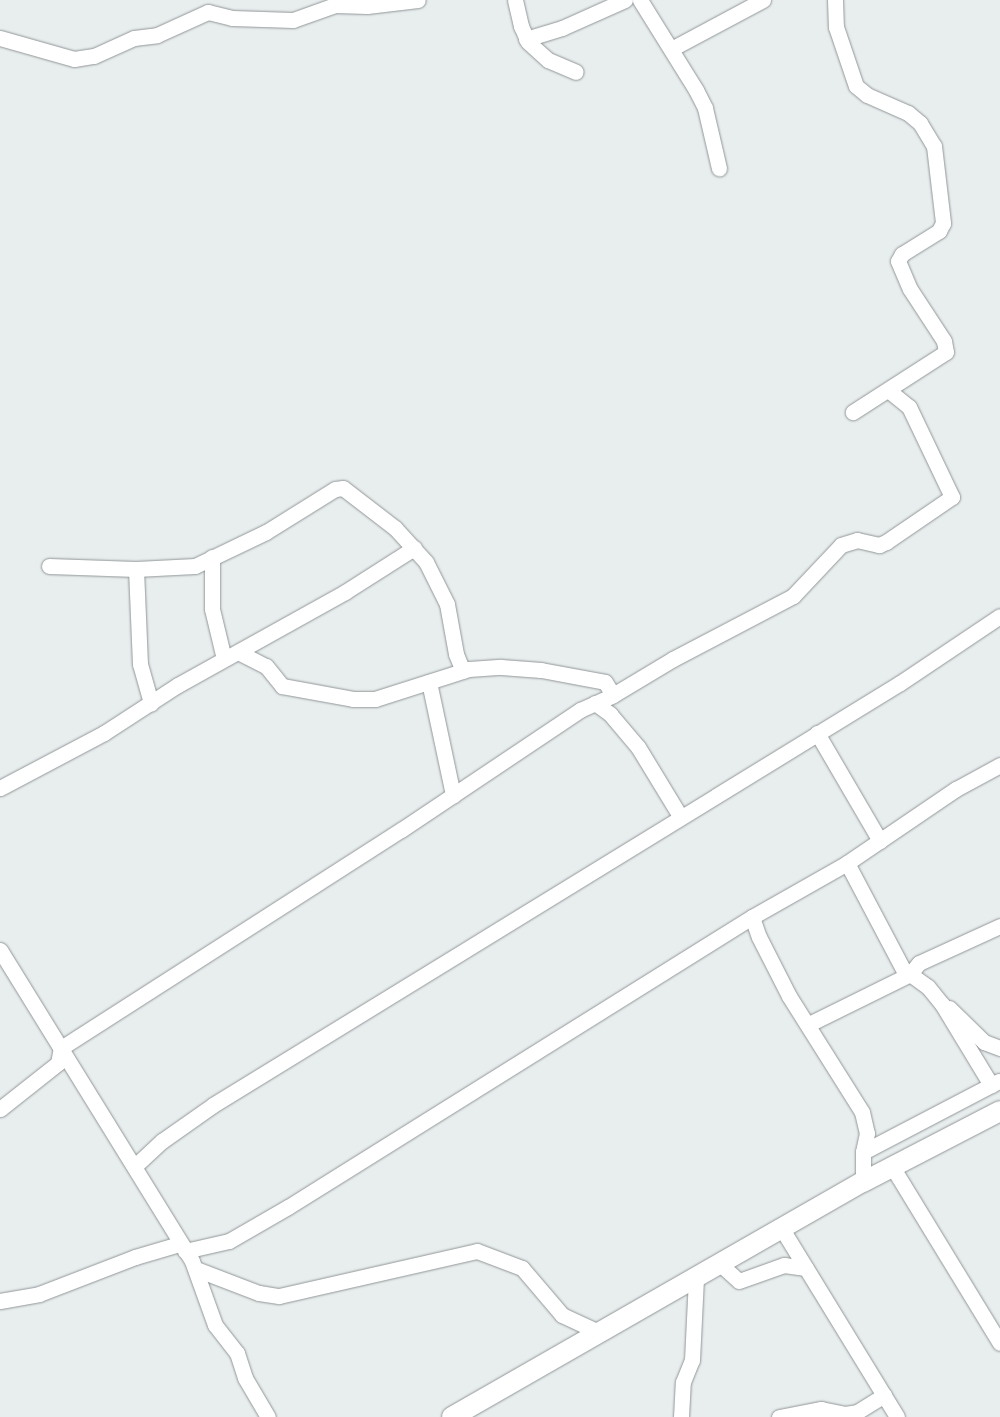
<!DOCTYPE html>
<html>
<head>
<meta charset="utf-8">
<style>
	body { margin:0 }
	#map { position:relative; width:1000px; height:1417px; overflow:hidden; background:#e8edee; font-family:Rubik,sans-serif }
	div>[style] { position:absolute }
	.roads { filter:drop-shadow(0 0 1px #919697) drop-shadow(0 0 1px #919697) }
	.minor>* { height:15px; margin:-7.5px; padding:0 7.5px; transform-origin:7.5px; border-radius:7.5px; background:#fff }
	.major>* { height:20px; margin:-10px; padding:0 10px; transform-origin:10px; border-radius:10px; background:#fff }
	span { translate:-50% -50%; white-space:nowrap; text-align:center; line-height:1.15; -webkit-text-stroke:5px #fff; paint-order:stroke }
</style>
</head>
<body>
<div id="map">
	<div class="roads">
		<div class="minor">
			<div style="left:515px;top:0;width:27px;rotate:77deg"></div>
			<div style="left:521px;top:26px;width:17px;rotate:66deg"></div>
			<div style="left:528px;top:42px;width:27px;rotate:42deg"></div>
			<div style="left:548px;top:60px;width:30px;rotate:23deg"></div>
			<div style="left:640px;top:0;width:106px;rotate:58.1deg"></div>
			<div style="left:696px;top:90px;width:20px;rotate:63deg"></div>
			<div style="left:705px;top:108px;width:62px;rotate:76.9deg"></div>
			<div style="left:835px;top:0;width:27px;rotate:88deg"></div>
			<div style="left:836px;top:27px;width:62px;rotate:71.3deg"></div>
			<div style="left:856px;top:86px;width:14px;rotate:39deg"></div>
			<div style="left:867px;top:95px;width:45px;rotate:23.7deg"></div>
			<div style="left:908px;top:113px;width:16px;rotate:40deg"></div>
			<div style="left:920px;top:123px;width:27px;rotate:59deg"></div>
			<div style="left:934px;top:146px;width:78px;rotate:83.3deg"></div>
			<div style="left:943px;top:223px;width:9px;rotate:117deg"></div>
			<div style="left:939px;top:231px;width:44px;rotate:148.1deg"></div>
			<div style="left:902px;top:254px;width:8px;rotate:120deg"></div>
			<div style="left:898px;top:261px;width:30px;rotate:67deg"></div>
			<div style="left:910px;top:289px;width:62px;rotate:56.8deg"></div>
			<div style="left:944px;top:341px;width:11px;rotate:80deg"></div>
			<div style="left:946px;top:352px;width:111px;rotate:147.2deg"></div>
			<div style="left:0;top:38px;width:77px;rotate:15.8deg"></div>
			<div style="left:74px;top:59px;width:20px;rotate:-9deg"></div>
			<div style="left:94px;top:56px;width:44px;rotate:-24.2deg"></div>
			<div style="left:134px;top:38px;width:23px;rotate:-7deg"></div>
			<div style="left:157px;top:35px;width:56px;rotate:-24.3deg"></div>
			<div style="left:208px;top:12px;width:25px;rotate:14deg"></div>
			<div style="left:232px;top:18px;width:61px;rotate:1.9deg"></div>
			<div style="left:293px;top:20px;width:45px;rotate:-19.7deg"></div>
			<div style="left:335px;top:5px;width:32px;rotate:2deg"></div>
			<div style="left:367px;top:6px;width:51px;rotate:-6.7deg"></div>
			<div style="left:526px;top:39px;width:38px;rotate:-17deg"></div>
			<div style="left:562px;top:28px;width:69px;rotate:-24deg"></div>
			<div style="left:673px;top:48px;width:102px;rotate:-28.1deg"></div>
			<div style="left:212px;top:557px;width:52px;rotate:90deg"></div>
			<div style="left:212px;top:609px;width:51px;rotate:76.5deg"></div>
			<div style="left:49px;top:566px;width:87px;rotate:2deg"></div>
			<div style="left:136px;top:569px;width:59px;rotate:-2.9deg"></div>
			<div style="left:195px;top:566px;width:79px;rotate:-25.6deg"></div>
			<div style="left:266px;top:532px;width:81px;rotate:-31.9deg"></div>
			<div style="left:335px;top:489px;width:8px;rotate:-7deg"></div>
			<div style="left:343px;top:488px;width:66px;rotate:37.6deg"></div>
			<div style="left:395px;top:528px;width:46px;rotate:47.6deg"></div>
			<div style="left:426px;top:562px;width:47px;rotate:63.4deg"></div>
			<div style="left:447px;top:604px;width:51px;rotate:79.8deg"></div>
			<div style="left:456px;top:654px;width:18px;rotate:68deg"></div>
			<div style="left:136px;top:569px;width:95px;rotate:87.6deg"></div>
			<div style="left:140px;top:664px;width:41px;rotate:74.2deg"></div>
			<div style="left:238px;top:652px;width:31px;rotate:27deg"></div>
			<div style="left:266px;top:666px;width:26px;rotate:51deg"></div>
			<div style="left:282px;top:686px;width:72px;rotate:10.4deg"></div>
			<div style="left:353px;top:699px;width:22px"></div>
			<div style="left:375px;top:699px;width:99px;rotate:-17.7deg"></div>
			<div style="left:469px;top:669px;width:32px;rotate:-4deg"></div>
			<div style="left:501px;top:667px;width:40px;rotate:4.3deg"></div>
			<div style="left:541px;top:670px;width:65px;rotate:10.6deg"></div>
			<div style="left:605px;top:682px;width:15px;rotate:58deg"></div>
			<div style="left:429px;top:682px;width:116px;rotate:78deg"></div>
			<div style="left:595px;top:703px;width:19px;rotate:36deg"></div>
			<div style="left:610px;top:714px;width:43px;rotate:49.7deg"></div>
			<div style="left:638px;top:747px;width:81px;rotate:58.7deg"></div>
			<div style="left:817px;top:733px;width:125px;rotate:59.7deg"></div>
			<div style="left:0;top:788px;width:118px;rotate:-27.9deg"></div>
			<div style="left:104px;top:733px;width:88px;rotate:-33deg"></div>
			<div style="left:178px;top:685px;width:191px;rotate:-29.1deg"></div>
			<div style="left:345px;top:592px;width:82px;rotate:-32.5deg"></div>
			<div style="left:847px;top:863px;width:127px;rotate:62.2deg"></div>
			<div style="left:752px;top:917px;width:21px;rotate:71deg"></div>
			<div style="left:759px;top:937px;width:66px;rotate:63deg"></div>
			<div style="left:789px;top:996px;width:137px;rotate:57.8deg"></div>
			<div style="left:862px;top:1112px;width:22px;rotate:77deg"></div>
			<div style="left:867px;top:1133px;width:19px;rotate:102deg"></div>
			<div style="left:863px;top:1152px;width:30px;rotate:90deg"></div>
			<div style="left:0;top:950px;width:365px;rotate:58.3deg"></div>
			<div style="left:192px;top:1261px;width:68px;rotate:70.2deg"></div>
			<div style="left:215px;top:1325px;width:36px;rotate:52deg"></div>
			<div style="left:237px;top:1353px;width:26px;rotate:72deg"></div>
			<div style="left:245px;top:1378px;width:45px;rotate:59.5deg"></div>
			<div style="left:910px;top:974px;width:14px;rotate:-51deg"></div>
			<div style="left:919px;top:963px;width:89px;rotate:-24.6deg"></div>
			<div style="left:949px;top:1008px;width:49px;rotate:44.2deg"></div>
			<div style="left:984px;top:1042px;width:17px;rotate:21deg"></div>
			<div style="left:809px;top:1024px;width:113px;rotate:-26.3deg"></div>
			<div style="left:910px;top:974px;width:22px;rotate:36deg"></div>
			<div style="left:928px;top:987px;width:22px;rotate:51deg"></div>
			<div style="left:942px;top:1004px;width:95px;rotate:58.8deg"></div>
			<div style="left:0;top:1109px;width:74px;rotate:-38.4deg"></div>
			<div style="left:58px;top:1063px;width:15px;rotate:-79deg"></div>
			<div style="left:61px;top:1048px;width:404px;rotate:-32.7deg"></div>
			<div style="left:401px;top:830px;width:216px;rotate:-33.8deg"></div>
			<div style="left:580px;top:710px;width:36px;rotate:-24deg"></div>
			<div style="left:613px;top:695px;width:70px;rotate:-31deg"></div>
			<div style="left:673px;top:659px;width:136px;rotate:-27.7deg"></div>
			<div style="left:793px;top:596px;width:70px;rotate:-46.7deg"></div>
			<div style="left:841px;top:545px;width:17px;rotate:-17deg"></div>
			<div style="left:857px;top:540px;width:23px;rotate:13deg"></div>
			<div style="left:879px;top:545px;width:8px;rotate:-23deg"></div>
			<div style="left:886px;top:542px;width:80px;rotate:-34.3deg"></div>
			<div style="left:952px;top:497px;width:100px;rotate:-115.5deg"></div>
			<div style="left:909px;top:407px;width:27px;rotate:-141deg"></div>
			<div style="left:863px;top:1152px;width:153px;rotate:-27.6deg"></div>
			<div style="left:135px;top:1166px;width:37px;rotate:-43deg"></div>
			<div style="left:162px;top:1141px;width:62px;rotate:-35.2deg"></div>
			<div style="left:213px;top:1105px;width:806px;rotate:-31.56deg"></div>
			<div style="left:900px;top:683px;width:120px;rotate:-33.8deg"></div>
			<div style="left:893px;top:1168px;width:205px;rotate:58.6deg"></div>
			<div style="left:782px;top:1229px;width:220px;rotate:58.5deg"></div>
			<div style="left:185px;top:1251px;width:45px;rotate:-12.8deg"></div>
			<div style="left:229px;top:1241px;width:68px;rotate:-30deg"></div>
			<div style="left:288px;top:1207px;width:547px;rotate:-32.01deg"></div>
			<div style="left:752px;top:917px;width:109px;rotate:-29.6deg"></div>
			<div style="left:847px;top:863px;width:132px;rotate:-34.2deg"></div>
			<div style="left:956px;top:789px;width:50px;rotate:-28.6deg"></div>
			<div style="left:720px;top:1264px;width:25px;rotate:42deg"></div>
			<div style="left:739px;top:1281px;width:48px;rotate:-19.6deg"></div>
			<div style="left:784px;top:1265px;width:22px;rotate:8deg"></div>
			<div style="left:196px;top:1269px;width:67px;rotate:20.9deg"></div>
			<div style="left:259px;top:1293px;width:20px;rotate:9deg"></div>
			<div style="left:279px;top:1296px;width:203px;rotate:-12.8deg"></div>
			<div style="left:477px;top:1251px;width:48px;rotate:20.7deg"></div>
			<div style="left:522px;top:1268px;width:62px;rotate:49.6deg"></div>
			<div style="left:562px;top:1315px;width:40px;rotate:25deg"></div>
			<div style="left:0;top:1301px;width:40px;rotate:-10deg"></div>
			<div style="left:39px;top:1294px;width:103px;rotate:-21.1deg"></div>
			<div style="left:135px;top:1257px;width:46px;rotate:-16.5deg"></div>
			<div style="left:681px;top:1417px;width:35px;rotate:-87deg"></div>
			<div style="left:683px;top:1382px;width:24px;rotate:-68deg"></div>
			<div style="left:692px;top:1360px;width:82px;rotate:-87.2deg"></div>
			<div style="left:779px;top:1417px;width:43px;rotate:-10.8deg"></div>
			<div style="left:821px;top:1409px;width:25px;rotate:12deg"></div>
			<div style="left:845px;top:1414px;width:12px;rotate:-9deg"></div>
			<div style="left:857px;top:1412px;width:32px;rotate:-32deg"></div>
		</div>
		<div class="major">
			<div style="left:452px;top:1417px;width:473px;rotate:-29.8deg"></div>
			<div style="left:863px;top:1182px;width:154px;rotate:-27.4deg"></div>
		</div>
	</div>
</div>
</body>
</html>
